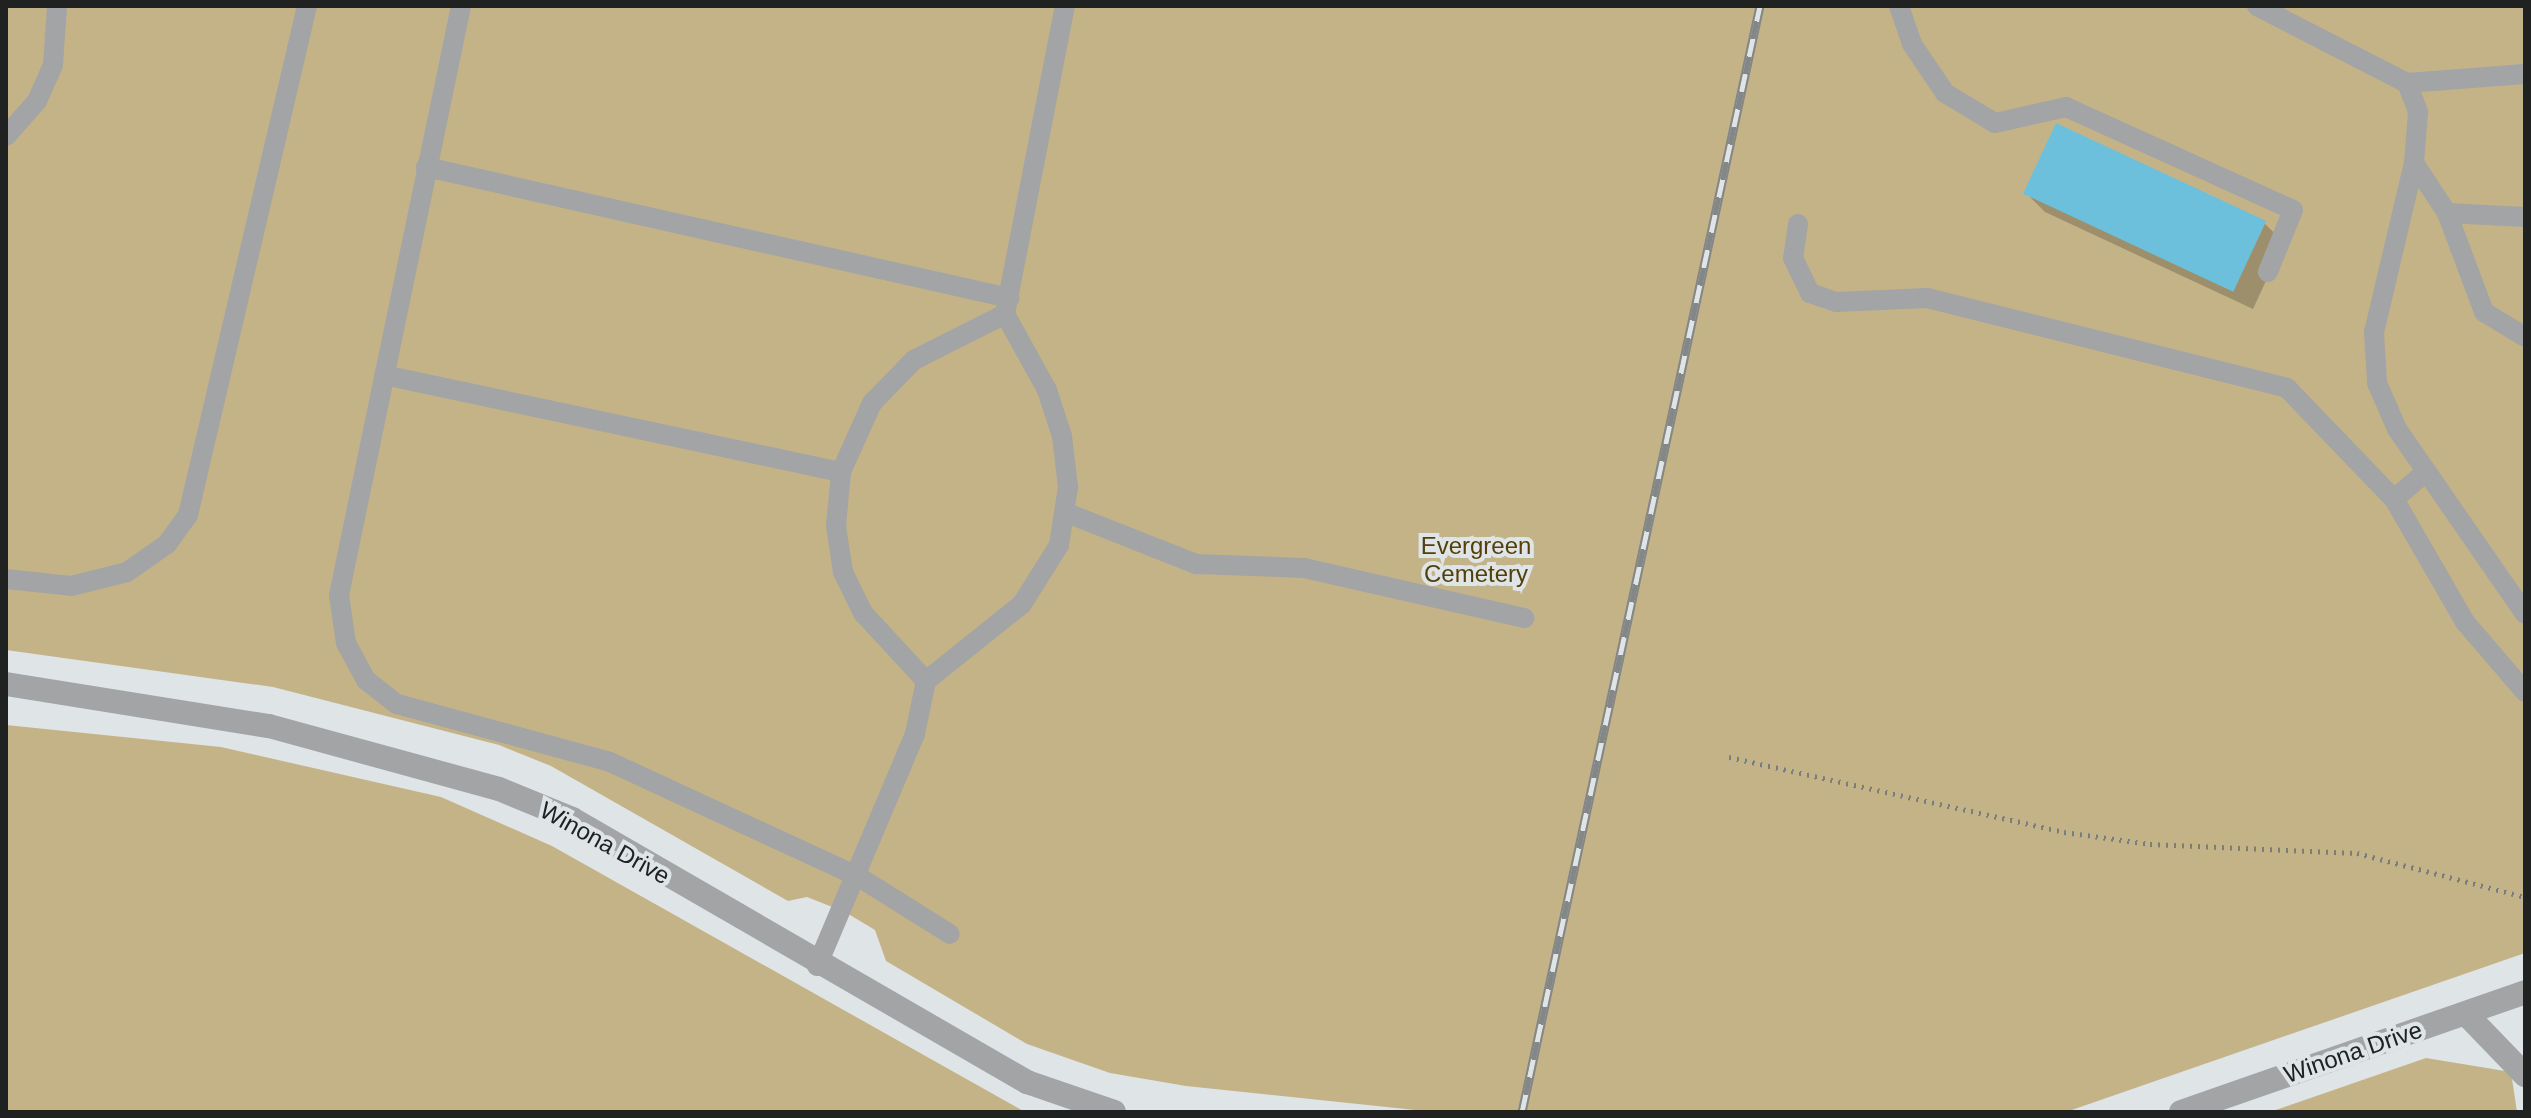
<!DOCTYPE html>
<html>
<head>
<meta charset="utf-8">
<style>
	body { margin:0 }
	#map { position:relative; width:2531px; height:1118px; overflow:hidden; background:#dfe4e7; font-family:Helvetica,sans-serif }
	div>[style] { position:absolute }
	.green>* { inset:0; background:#c5b388 }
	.shadow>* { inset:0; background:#0003 }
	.building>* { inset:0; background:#6dc0dc; transform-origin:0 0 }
	.path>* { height:5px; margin-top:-2.5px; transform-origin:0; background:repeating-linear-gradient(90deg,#7a7d7e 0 2px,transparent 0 8px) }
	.service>* { height:20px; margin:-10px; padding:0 10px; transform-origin:10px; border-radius:10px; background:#a2a4a5 }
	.tertiary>* { height:24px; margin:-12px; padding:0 12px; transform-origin:12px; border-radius:12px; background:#a2a4a5 }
	.rail>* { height:9px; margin-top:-4.5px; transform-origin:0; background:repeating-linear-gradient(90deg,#dfe4e7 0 18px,#838788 0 36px); box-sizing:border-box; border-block:2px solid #838788 }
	span { translate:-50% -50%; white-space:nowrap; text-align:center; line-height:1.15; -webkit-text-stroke:8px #dfe4e7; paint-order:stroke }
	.park-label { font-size:24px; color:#523f09 }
	.street-label { font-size:24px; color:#202222 }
	.frame { position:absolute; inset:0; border:8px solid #202222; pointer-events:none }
</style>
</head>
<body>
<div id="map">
	<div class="green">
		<div style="clip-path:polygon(6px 6px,2525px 6px,2525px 953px,2066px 1112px,1434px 1112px,1186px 1086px,1110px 1073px,1027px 1044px,886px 961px,875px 930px,845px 912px,807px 897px,788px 901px,551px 766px,499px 745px,273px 687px,6px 650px)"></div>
		<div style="clip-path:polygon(6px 725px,221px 747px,441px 797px,552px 846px,1025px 1112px,6px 1112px)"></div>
		<div style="clip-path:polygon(2426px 1058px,2511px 1072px,2517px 1112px,2270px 1112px)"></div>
	</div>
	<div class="shadow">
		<div style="clip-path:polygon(2026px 193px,2265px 224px,2284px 242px,2253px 309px,2045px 212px)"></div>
	</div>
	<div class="building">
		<div style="left:2056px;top:123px;width:232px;height:78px;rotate:25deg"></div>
	</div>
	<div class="path">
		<div style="left:1729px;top:757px;width:343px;rotate:12.6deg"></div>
		<div style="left:2064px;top:832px;width:87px;rotate:7.9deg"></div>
		<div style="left:2150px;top:844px;width:207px;rotate:2.5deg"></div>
		<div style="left:2357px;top:853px;width:174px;rotate:14.7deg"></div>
	</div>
	<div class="service">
		<div style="left:461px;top:6px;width:602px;rotate:101.7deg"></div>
		<div style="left:339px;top:595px;width:49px;rotate:81.7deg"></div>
		<div style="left:346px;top:643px;width:42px;rotate:61.6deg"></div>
		<div style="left:366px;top:680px;width:39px;rotate:38deg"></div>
		<div style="left:397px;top:704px;width:221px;rotate:15.2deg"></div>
		<div style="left:610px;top:762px;width:274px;rotate:24.8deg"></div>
		<div style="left:859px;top:877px;width:107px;rotate:32.1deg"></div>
		<div style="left:1899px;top:6px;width:40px;rotate:71.1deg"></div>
		<div style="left:1912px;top:44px;width:59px;rotate:56deg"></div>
		<div style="left:1945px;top:93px;width:58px;rotate:31deg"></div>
		<div style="left:1995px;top:123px;width:73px;rotate:-12.7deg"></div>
		<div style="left:2066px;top:107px;width:249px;rotate:24.4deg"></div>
		<div style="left:2293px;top:210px;width:67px;rotate:112deg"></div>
		<div style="left:2257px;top:6px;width:169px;rotate:27.2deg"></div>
		<div style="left:2407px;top:83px;width:118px;rotate:-4.4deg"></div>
		<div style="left:2407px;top:83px;width:31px;rotate:69deg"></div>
		<div style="left:2418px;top:112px;width:51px;rotate:94.5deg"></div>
		<div style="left:2414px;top:163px;width:174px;rotate:103.3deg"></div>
		<div style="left:2374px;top:332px;width:51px;rotate:86.6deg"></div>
		<div style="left:2377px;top:383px;width:50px;rotate:66.5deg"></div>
		<div style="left:2397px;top:429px;width:225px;rotate:55.3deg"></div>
		<div style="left:6px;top:136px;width:47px;rotate:-48.5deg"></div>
		<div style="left:37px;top:101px;width:39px;rotate:-66deg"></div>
		<div style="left:53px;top:65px;width:59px;rotate:-86.1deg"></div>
		<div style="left:2414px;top:163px;width:60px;rotate:56.6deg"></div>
		<div style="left:2447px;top:213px;width:106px;rotate:69.5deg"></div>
		<div style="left:2484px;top:312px;width:48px;rotate:31.4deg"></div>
		<div style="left:426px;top:167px;width:598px;rotate:12.66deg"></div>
		<div style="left:2447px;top:213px;width:78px;rotate:2.9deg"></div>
		<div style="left:1798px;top:224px;width:34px;rotate:98deg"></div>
		<div style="left:1793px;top:258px;width:39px;rotate:64deg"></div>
		<div style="left:1810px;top:293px;width:28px;rotate:19deg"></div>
		<div style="left:1836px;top:302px;width:91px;rotate:-2.5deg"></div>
		<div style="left:1927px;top:298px;width:371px;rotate:14deg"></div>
		<div style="left:2287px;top:388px;width:154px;rotate:46.1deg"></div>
		<div style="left:2394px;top:499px;width:142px;rotate:60deg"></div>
		<div style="left:2465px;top:622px;width:92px;rotate:49.4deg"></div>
		<div style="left:384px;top:375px;width:467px;rotate:12deg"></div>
		<div style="left:2394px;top:499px;width:42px;rotate:-40.2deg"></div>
		<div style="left:1067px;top:513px;width:139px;rotate:21.6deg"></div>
		<div style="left:1196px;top:564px;width:108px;rotate:2.1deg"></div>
		<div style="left:1304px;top:568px;width:226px;rotate:12.8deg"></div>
		<div style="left:6px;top:579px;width:65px;rotate:6.1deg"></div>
		<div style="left:71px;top:586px;width:58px;rotate:-14deg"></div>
		<div style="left:127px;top:572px;width:49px;rotate:-35deg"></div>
		<div style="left:167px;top:544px;width:36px;rotate:-54deg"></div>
		<div style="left:188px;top:515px;width:523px;rotate:-76.84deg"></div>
		<div style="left:926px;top:681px;width:93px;rotate:-132.8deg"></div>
		<div style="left:863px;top:613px;width:46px;rotate:-116deg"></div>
		<div style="left:843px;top:572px;width:47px;rotate:-98.7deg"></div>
		<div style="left:836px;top:526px;width:54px;rotate:-84.7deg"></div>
		<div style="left:841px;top:472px;width:76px;rotate:-65.8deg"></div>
		<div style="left:872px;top:403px;width:60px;rotate:-45.7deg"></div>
		<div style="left:914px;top:360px;width:102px;rotate:-26.8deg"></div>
		<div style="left:817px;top:966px;width:252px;rotate:-67.1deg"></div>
		<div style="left:915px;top:734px;width:54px;rotate:-78.3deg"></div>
		<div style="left:926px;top:681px;width:123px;rotate:-38.7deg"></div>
		<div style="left:1022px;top:604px;width:70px;rotate:-57.9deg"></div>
		<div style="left:1059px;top:545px;width:59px;rotate:-81.2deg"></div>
		<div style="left:1068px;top:487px;width:51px;rotate:-96.7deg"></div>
		<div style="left:1062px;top:436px;width:48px;rotate:-108.1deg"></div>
		<div style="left:1047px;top:390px;width:87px;rotate:-118.9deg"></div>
		<div style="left:1005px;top:314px;width:314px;rotate:-79deg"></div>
	</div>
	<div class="tertiary">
		<div style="left:6px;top:684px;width:266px;rotate:9.1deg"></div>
		<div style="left:269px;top:726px;width:238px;rotate:15.3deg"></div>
		<div style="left:499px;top:789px;width:79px;rotate:22.3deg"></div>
		<div style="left:572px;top:819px;width:526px;rotate:30.03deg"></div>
		<div style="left:1027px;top:1082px;width:92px;rotate:19deg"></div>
		<div style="left:2466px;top:1014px;width:85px;rotate:46deg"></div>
		<div style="left:2181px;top:1112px;width:364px;rotate:-19.2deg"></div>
	</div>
	<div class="rail">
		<div style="left:1522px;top:1112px;width:1131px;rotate:-77.86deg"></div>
	</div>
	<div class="park-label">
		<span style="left:1476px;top:560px">Evergreen<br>Cemetery</span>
	</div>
	<div class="street-label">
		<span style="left:605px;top:843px;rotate:29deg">Winona Drive</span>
		<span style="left:2353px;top:1052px;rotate:-19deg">Winona Drive</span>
	</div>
	<div class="frame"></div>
</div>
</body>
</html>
